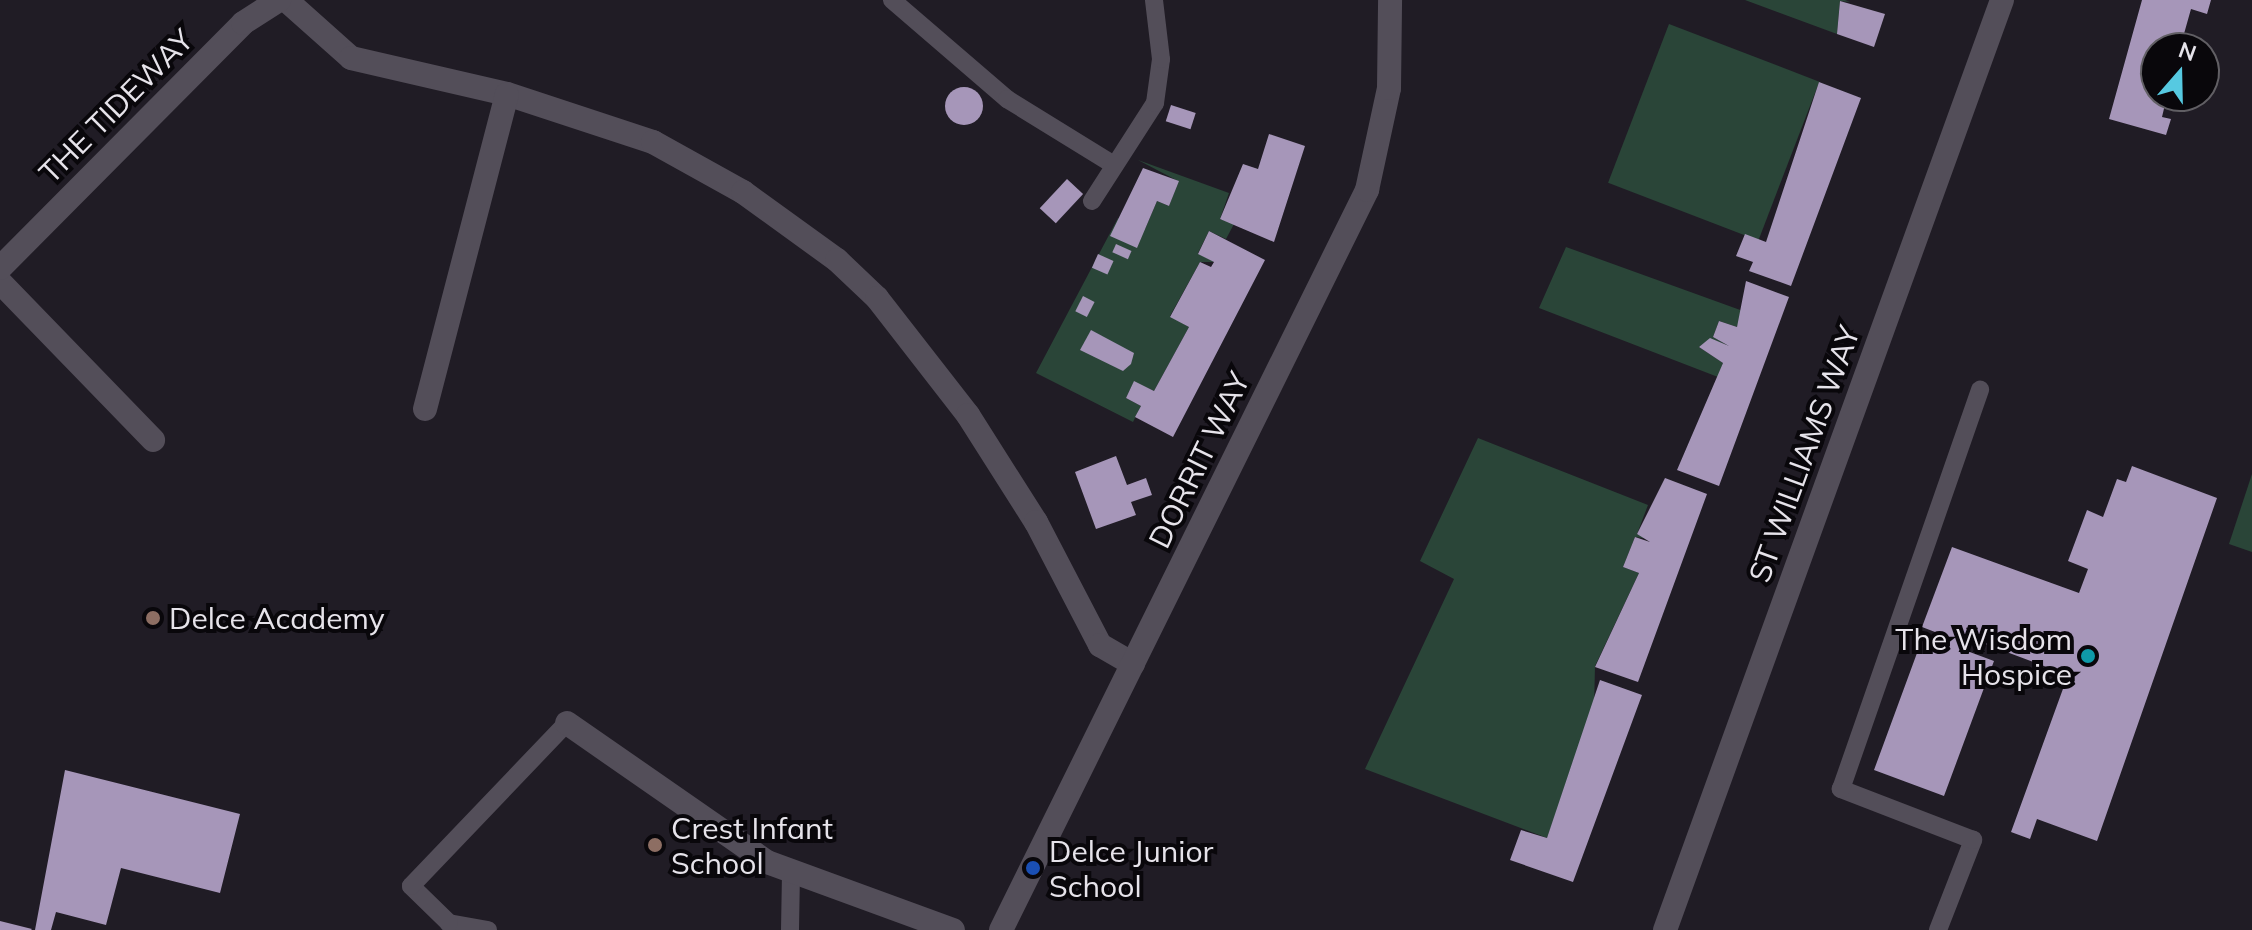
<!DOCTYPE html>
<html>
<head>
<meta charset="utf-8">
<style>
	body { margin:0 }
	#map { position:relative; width:2252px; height:930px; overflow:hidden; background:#201c25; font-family:Mulish,sans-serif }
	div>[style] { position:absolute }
	.green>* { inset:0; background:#2a4538; transform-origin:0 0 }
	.building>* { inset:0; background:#a696b9; transform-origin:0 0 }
	.round { border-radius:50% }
	.lane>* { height:18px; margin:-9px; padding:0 9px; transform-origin:9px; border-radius:9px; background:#534e59 }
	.street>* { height:24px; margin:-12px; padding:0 12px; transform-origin:12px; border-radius:12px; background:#534e59 }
	.secondary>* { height:24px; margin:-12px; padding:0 12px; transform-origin:12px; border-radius:12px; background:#534e59 }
	.dots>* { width:22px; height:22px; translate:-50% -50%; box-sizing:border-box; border:4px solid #09070b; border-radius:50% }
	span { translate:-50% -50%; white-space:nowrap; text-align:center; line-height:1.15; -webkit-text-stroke:8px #09070b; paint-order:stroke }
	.street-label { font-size:30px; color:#e6e3ea }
	.poi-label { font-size:30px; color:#e6e3ea }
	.left { translate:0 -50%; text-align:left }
	.right { translate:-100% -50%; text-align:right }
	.north { position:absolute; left:2140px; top:32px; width:80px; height:80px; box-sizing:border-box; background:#09070b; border:2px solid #615f64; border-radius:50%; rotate:20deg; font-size:22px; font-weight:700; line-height:32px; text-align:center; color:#e6e3ea }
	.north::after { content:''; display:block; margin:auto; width:28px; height:36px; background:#56c9e1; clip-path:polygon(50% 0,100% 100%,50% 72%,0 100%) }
</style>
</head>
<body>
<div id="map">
	<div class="green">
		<div style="clip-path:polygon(1745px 0,1845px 0,1850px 2px,1840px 1px,1837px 34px)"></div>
		<div style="left:1669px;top:24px;width:161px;height:170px;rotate:21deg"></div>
		<div style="clip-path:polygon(1138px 160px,1229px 193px,1220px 219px,1234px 224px,1226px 239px,1209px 231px,1198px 253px,1214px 262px,1200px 262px,1170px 316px,1189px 327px,1154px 391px,1134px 382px,1126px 398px,1141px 406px,1133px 422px,1036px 373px,1118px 218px,1145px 229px,1157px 201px,1169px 206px,1178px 181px)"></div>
		<div style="clip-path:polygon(1566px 247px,1743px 311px,1737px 327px,1719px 321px,1713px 337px,1729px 346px,1710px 339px,1699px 347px,1723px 363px,1718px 377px,1539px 308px)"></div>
		<div style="clip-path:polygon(1478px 438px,1648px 505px,1637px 534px,1651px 539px,1635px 537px,1623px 567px,1639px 573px,1595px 666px,1594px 710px,1547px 838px,1365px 769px,1454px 579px,1420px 561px)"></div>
		<div style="clip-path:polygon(2252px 474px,2252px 552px,2229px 544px)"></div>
	</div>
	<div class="building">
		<div style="clip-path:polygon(2142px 0,2211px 0,2207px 14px,2191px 9px,2180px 48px,2156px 48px,2156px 96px,2167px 96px,2162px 117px,2171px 119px,2166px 135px,2109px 119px)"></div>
		<div style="clip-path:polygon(1840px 1px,1885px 14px,1874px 47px,1837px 34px)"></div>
		<div style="clip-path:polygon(1819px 82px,1861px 98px,1791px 286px,1749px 271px,1753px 262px,1736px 256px,1745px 234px,1766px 242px)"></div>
		<div class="round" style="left:945px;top:87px;width:38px;height:38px"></div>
		<div style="left:1171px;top:105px;width:26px;height:17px;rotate:18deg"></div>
		<div style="clip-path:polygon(1269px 134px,1305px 146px,1274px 242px,1220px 219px,1243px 164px,1258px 169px)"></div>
		<div style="clip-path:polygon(1143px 168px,1179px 181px,1169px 206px,1157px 201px,1137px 248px,1110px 236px)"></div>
		<div style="left:1067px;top:179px;width:22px;height:40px;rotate:43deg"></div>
		<div style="clip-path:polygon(1209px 231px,1265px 260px,1173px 437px,1135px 417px,1141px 406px,1126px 398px,1134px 381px,1154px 391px,1189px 327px,1170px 317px,1200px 262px,1211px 267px,1214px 262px,1198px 254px)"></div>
		<div style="left:1116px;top:244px;width:17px;height:9px;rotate:24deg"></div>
		<div style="left:1098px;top:254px;width:17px;height:15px;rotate:24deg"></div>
		<div style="clip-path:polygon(1746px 281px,1789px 297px,1719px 486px,1677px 470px,1723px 363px,1699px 347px,1710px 338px,1729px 346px,1713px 337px,1719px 321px,1737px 327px)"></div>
		<div style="left:1083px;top:296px;width:13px;height:17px;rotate:27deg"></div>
		<div style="clip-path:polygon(1091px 330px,1134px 353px,1131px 364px,1123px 371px,1080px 350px)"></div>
		<div style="clip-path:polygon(1116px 456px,1127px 485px,1146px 478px,1152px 495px,1131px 502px,1136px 515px,1096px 529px,1075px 472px)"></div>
		<div style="clip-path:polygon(2132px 466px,2217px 498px,2097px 841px,2037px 819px,2030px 839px,2011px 832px,2068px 675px,1972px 639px,1967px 651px,1994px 661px,1944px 796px,1874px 770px,1924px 634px,1948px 637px,1922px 627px,1952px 547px,2079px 593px,2088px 569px,2068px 561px,2087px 510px,2103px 517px,2117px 479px,2126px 482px)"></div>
		<div style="clip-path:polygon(1665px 478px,1707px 494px,1638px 682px,1595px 667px,1639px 573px,1623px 567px,1635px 537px,1650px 542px,1637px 534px)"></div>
		<div style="clip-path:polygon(1600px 680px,1642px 695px,1573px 882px,1510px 860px,1521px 830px,1547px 838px)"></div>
		<div style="clip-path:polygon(65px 770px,240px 814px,220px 893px,121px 868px,106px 925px,56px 912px,51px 930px,35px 930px)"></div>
		<div style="clip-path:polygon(0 921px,32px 929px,31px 930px,0 930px)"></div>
	</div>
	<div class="lane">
		<div style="left:892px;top:0;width:152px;rotate:40.7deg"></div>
		<div style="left:1007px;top:99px;width:126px;rotate:31.7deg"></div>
		<div style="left:1092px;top:201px;width:117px;rotate:-57.3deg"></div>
		<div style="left:1155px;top:103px;width:44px;rotate:-82.2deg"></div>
		<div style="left:1161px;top:59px;width:59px;rotate:-96.8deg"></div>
		<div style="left:488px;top:930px;width:40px;rotate:-170deg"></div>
		<div style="left:449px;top:923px;width:53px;rotate:-135.8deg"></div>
		<div style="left:411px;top:886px;width:226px;rotate:-46.3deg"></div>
		<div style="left:790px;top:930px;width:59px;rotate:-89deg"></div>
		<div style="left:1938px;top:930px;width:97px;rotate:-68.7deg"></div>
		<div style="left:1973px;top:840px;width:142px;rotate:-158.9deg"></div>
		<div style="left:1841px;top:789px;width:423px;rotate:-70.8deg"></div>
	</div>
	<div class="street">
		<div style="left:286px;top:0;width:87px;rotate:41.7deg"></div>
		<div style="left:351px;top:58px;width:160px;rotate:13deg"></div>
		<div style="left:507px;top:94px;width:154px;rotate:18.2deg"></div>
		<div style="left:653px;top:142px;width:103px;rotate:29.1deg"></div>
		<div style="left:743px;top:192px;width:116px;rotate:35.9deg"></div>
		<div style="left:837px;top:260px;width:55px;rotate:43.5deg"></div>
		<div style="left:877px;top:298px;width:148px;rotate:52.1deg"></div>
		<div style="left:968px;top:415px;width:127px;rotate:57.6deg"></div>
		<div style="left:1036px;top:522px;width:139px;rotate:62.5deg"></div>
		<div style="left:1100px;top:645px;width:38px;rotate:30deg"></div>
		<div style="left:0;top:282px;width:220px;rotate:45.9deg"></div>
		<div style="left:425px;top:409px;width:325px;rotate:-75.4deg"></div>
		<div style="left:567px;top:723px;width:244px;rotate:34.8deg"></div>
		<div style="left:767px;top:862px;width:198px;rotate:20.1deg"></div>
		<div style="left:1001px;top:930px;width:826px;rotate:-63.68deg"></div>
		<div style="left:1367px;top:190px;width:104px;rotate:-77.8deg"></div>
		<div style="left:1389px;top:88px;width:88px;rotate:-89.3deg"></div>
	</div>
	<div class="secondary">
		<div style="left:0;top:268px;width:345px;rotate:-45.2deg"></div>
		<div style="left:243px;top:23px;width:43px;rotate:-32.6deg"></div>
		<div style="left:1665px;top:930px;width:989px;rotate:-70.08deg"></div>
	</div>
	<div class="dots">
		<div style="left:153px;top:618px;background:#8d6e63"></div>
		<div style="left:2088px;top:656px;background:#0f9aa8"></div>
		<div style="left:655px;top:845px;background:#8d6e63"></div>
		<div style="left:1033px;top:868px;background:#1a4fb4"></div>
	</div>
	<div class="street-label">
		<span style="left:116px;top:106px;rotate:-45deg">THE TIDEWAY</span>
		<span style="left:1804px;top:454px;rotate:-70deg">ST WILLIAMS WAY</span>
		<span style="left:1199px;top:460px;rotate:-64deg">DORRIT WAY</span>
	</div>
	<div class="poi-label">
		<span class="left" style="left:169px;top:618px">Delce Academy</span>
		<span class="right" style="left:2072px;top:656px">The Wisdom<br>Hospice</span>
		<span class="left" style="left:671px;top:845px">Crest Infant<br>School</span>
		<span class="left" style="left:1049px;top:868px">Delce Junior<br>School</span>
	</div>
	<div class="north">N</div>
</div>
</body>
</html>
